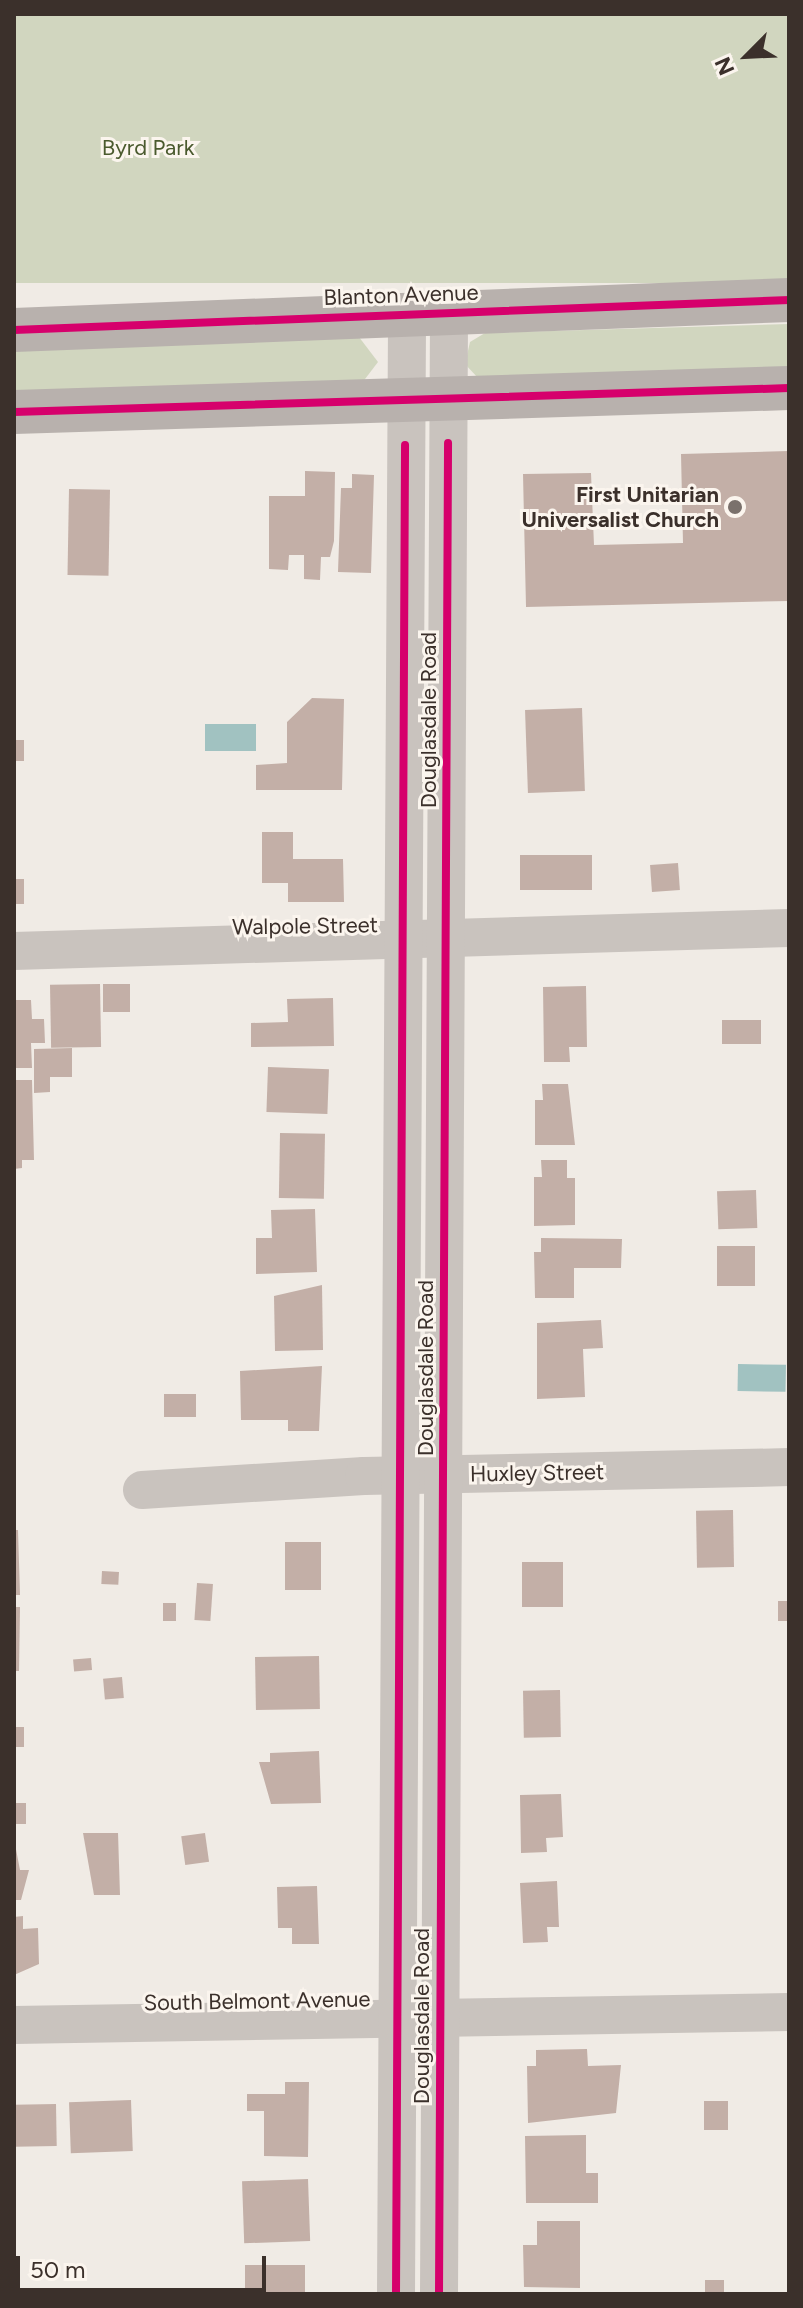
<!DOCTYPE html>
<html>
<head>
<meta charset="utf-8">
<style>
	body { margin:0 }
	#map { position:relative; width:803px; height:2308px; overflow:hidden; background:#f0ebe5; font-family:Figtree,sans-serif }
	div>[style] { position:absolute }
	.green>* { inset:0; background:#d1d6bf; transform-origin:0 0 }
	.water>* { inset:0; background:#a1c2c1; transform-origin:0 0 }
	.building>* { inset:0; background:#c3afa7; transform-origin:0 0 }
	.minor>* { height:38px; margin:-19px; padding:0 19px; transform-origin:19px; border-radius:19px; background:#c9c3be }
	.major>* { height:44px; margin:-22px; padding:0 22px; transform-origin:22px; border-radius:22px; background:#b8b1ad }
	.cycleway>* { height:8px; margin:-4px; padding:0 4px; transform-origin:4px; border-radius:4px; background:#d6006c }
	.dots>* { width:22px; height:22px; translate:-50% -50%; box-sizing:border-box; border:4px solid #fbf5ee; border-radius:50% }
	span { translate:-50% -50%; white-space:nowrap; text-align:center; line-height:1.15; -webkit-text-stroke:6px #fbf5ee; paint-order:stroke }
	.park-label { font-size:22px; color:#4a5a2e }
	.street-label { font-size:22px; color:#3b302b }
	.poi-label { font-size:22px; color:#3b302b; font-weight:700 }
	.right { translate:-100% -50%; text-align:right }
	.frame { position:absolute; inset:0; border:16px solid #3b302b; pointer-events:none }
	.north { position:absolute; left:707px; top:16px; width:80px; height:80px; -webkit-text-stroke:6px #fbf5ee; paint-order:stroke; rotate:246deg; font-size:22px; font-weight:700; line-height:32px; text-align:center; color:#3b302b }
	.north::after { content:''; display:block; margin:auto; width:28px; height:36px; background:#3b302b; clip-path:polygon(50% 0,100% 100%,50% 72%,0 100%) }
	.scale { position:absolute; left:16px; top:2256px; width:250px; height:36px; box-sizing:border-box; border:4px solid #3b302b; border-top:0; padding-left:10px; font-size:24px; line-height:28px; white-space:nowrap; color:#3b302b; -webkit-text-stroke:6px #fbf5ee; paint-order:stroke }
</style>
</head>
<body>
<div id="map">
	<div class="green">
		<div style="left:14px;top:14px;width:775px;height:269px"></div>
		<div style="clip-path:polygon(789px 324px,789px 372px,478px 378px,465px 364px,470px 342px,485px 333px)"></div>
		<div style="clip-path:polygon(359px 337px,378px 362px,362px 383px,14px 398px,14px 346px)"></div>
	</div>
	<div class="water">
		<div style="left:256px;top:724px;width:27px;height:51px;rotate:90deg"></div>
		<div style="left:738px;top:1364px;width:48px;height:27px;rotate:1deg"></div>
	</div>
	<div class="building">
		<div style="clip-path:polygon(789px 451px,789px 601px,526px 607px,523px 474px,591px 473px,594px 545px,683px 543px,681px 454px)"></div>
		<div style="clip-path:polygon(305px 471px,335px 472px,334px 541px,330px 557px,321px 557px,320px 580px,304px 579px,304px 555px,289px 555px,288px 570px,269px 569px,269px 496px,305px 496px)"></div>
		<div style="clip-path:polygon(352px 474px,374px 475px,371px 573px,338px 572px,341px 488px,352px 488px)"></div>
		<div style="left:69px;top:489px;width:41px;height:86px;rotate:1deg"></div>
		<div style="clip-path:polygon(312px 698px,344px 699px,342px 790px,256px 790px,256px 765px,287px 763px,287px 722px)"></div>
		<div style="left:582px;top:708px;width:83px;height:57px;rotate:88deg"></div>
		<div style="left:14px;top:740px;width:10px;height:21px"></div>
		<div style="clip-path:polygon(262px 832px,293px 832px,293px 859px,343px 859px,344px 902px,288px 902px,288px 883px,262px 883px)"></div>
		<div style="left:592px;top:855px;width:35px;height:72px;rotate:90deg"></div>
		<div style="left:678px;top:863px;width:27px;height:28px;rotate:86deg"></div>
		<div style="left:14px;top:879px;width:10px;height:25px"></div>
		<div style="left:100px;top:984px;width:63px;height:50px;rotate:89deg"></div>
		<div style="left:103px;top:984px;width:27px;height:28px"></div>
		<div style="clip-path:polygon(586px 986px,587px 1047px,569px 1047px,570px 1062px,544px 1062px,543px 987px)"></div>
		<div style="clip-path:polygon(333px 998px,334px 1046px,251px 1047px,251px 1023px,288px 1022px,287px 999px)"></div>
		<div style="clip-path:polygon(14px 1000px,31px 1000px,32px 1019px,44px 1019px,45px 1043px,31px 1043px,32px 1068px,14px 1068px)"></div>
		<div style="left:722px;top:1020px;width:39px;height:24px"></div>
		<div style="clip-path:polygon(72px 1048px,72px 1077px,50px 1077px,50px 1092px,34px 1093px,34px 1049px)"></div>
		<div style="left:268px;top:1067px;width:61px;height:45px;rotate:2deg"></div>
		<div style="clip-path:polygon(14px 1080px,32px 1080px,34px 1160px,22px 1160px,22px 1168px,14px 1169px)"></div>
		<div style="clip-path:polygon(542px 1084px,568px 1084px,575px 1145px,535px 1145px,535px 1100px,543px 1100px)"></div>
		<div style="left:280px;top:1133px;width:45px;height:65px;rotate:1deg"></div>
		<div style="clip-path:polygon(541px 1160px,567px 1160px,567px 1178px,575px 1178px,575px 1225px,534px 1226px,534px 1177px,542px 1177px)"></div>
		<div style="left:756px;top:1190px;width:38px;height:39px;rotate:88deg"></div>
		<div style="clip-path:polygon(315px 1209px,317px 1272px,256px 1274px,256px 1238px,272px 1238px,271px 1210px)"></div>
		<div style="clip-path:polygon(541px 1238px,622px 1239px,621px 1268px,574px 1268px,574px 1298px,535px 1298px,534px 1252px,541px 1252px)"></div>
		<div style="left:717px;top:1246px;width:38px;height:40px"></div>
		<div style="clip-path:polygon(322px 1285px,323px 1350px,275px 1351px,274px 1296px)"></div>
		<div style="clip-path:polygon(601px 1320px,603px 1348px,583px 1349px,585px 1397px,537px 1399px,537px 1323px)"></div>
		<div style="clip-path:polygon(322px 1366px,319px 1431px,288px 1431px,288px 1420px,241px 1420px,240px 1371px)"></div>
		<div style="left:164px;top:1394px;width:32px;height:23px"></div>
		<div style="left:733px;top:1510px;width:57px;height:37px;rotate:89deg"></div>
		<div style="clip-path:polygon(14px 1530px,18px 1530px,20px 1595px,14px 1595px)"></div>
		<div style="left:285px;top:1542px;width:36px;height:48px"></div>
		<div style="left:522px;top:1562px;width:41px;height:45px"></div>
		<div style="left:102px;top:1571px;width:17px;height:13px;rotate:3deg"></div>
		<div style="left:197px;top:1583px;width:16px;height:37px;rotate:4deg"></div>
		<div style="left:778px;top:1601px;width:11px;height:20px"></div>
		<div style="left:163px;top:1603px;width:13px;height:18px"></div>
		<div style="clip-path:polygon(14px 1607px,20px 1607px,19px 1671px,14px 1671px)"></div>
		<div style="left:319px;top:1656px;width:53px;height:64px;rotate:89deg"></div>
		<div style="left:91px;top:1658px;width:12px;height:18px;rotate:85deg"></div>
		<div style="left:122px;top:1677px;width:21px;height:19px;rotate:85deg"></div>
		<div style="left:560px;top:1690px;width:47px;height:37px;rotate:89deg"></div>
		<div style="left:14px;top:1727px;width:10px;height:20px"></div>
		<div style="clip-path:polygon(319px 1751px,321px 1803px,271px 1804px,259px 1762px,270px 1762px,270px 1753px)"></div>
		<div style="clip-path:polygon(561px 1794px,563px 1837px,546px 1838px,547px 1852px,521px 1853px,520px 1795px)"></div>
		<div style="left:14px;top:1803px;width:12px;height:21px"></div>
		<div style="clip-path:polygon(83px 1833px,118px 1833px,120px 1895px,94px 1895px)"></div>
		<div style="left:205px;top:1833px;width:29px;height:24px;rotate:82deg"></div>
		<div style="clip-path:polygon(14px 1839px,20px 1870px,29px 1870px,21px 1900px,14px 1900px)"></div>
		<div style="clip-path:polygon(557px 1881px,559px 1927px,547px 1927px,548px 1942px,523px 1943px,520px 1883px)"></div>
		<div style="clip-path:polygon(317px 1886px,319px 1944px,292px 1944px,292px 1928px,278px 1928px,277px 1887px)"></div>
		<div style="clip-path:polygon(23px 1916px,23px 1929px,38px 1928px,39px 1964px,14px 1975px,14px 1917px)"></div>
		<div style="clip-path:polygon(587px 2049px,588px 2066px,621px 2065px,616px 2113px,528px 2123px,527px 2066px,536px 2066px,536px 2050px)"></div>
		<div style="clip-path:polygon(285px 2082px,309px 2082px,308px 2157px,264px 2156px,264px 2111px,247px 2111px,247px 2094px,285px 2094px)"></div>
		<div style="left:131px;top:2100px;width:51px;height:62px;rotate:88deg"></div>
		<div style="left:704px;top:2101px;width:24px;height:29px"></div>
		<div style="left:56px;top:2104px;width:42px;height:42px;rotate:89deg"></div>
		<div style="clip-path:polygon(586px 2135px,586px 2173px,598px 2173px,598px 2203px,526px 2203px,525px 2136px)"></div>
		<div style="left:308px;top:2179px;width:62px;height:66px;rotate:88deg"></div>
		<div style="clip-path:polygon(537px 2221px,580px 2221px,580px 2288px,524px 2287px,523px 2245px,537px 2245px)"></div>
		<div style="left:305px;top:2265px;width:29px;height:60px;rotate:90deg"></div>
		<div style="left:705px;top:2280px;width:19px;height:14px"></div>
	</div>
	<div class="minor">
		<div style="left:14px;top:951px;width:775px;rotate:-1.7deg"></div>
		<div style="left:142px;top:1490px;width:222px;rotate:-3.6deg"></div>
		<div style="left:364px;top:1476px;width:425px;rotate:-1.2deg"></div>
		<div style="left:14px;top:2025px;width:775px;rotate:-0.96deg"></div>
		<div style="left:396px;top:2294px;width:1982px;rotate:-89.68deg"></div>
		<div style="left:439px;top:2294px;width:1983px;rotate:-89.71deg"></div>
	</div>
	<div class="major">
		<div style="left:14px;top:330px;width:776px;rotate:-2.22deg"></div>
		<div style="left:14px;top:412px;width:775px;rotate:-1.77deg"></div>
	</div>
	<div class="cycleway">
		<div style="left:14px;top:330px;width:776px;rotate:-2.22deg"></div>
		<div style="left:14px;top:412px;width:775px;rotate:-1.77deg"></div>
		<div style="left:396px;top:2294px;width:1849px;rotate:-89.72deg"></div>
		<div style="left:439px;top:2294px;width:1851px;rotate:-89.72deg"></div>
	</div>
	<div class="dots">
		<div style="left:735px;top:507px;background:#7a716c"></div>
	</div>
	<div class="park-label">
		<span style="left:148px;top:148px">Byrd Park</span>
	</div>
	<div class="street-label">
		<span style="left:401px;top:295px;rotate:-2deg">Blanton Avenue</span>
		<span style="left:429px;top:720px;rotate:-90deg">Douglasdale Road</span>
		<span style="left:305px;top:926px;rotate:-1deg">Walpole Street</span>
		<span style="left:426px;top:1368px;rotate:-90deg">Douglasdale Road</span>
		<span style="left:537px;top:1473px;rotate:-1deg">Huxley Street</span>
		<span style="left:257px;top:2001px;rotate:-1deg">South Belmont Avenue</span>
		<span style="left:422px;top:2016px;rotate:-90deg">Douglasdale Road</span>
	</div>
	<div class="poi-label">
		<span class="right" style="left:719px;top:507px">First Unitarian<br>Universalist Church</span>
	</div>
	<div class="frame"></div>
	<div class="north">N</div>
	<div class="scale">50 m</div>
</div>
</body>
</html>
